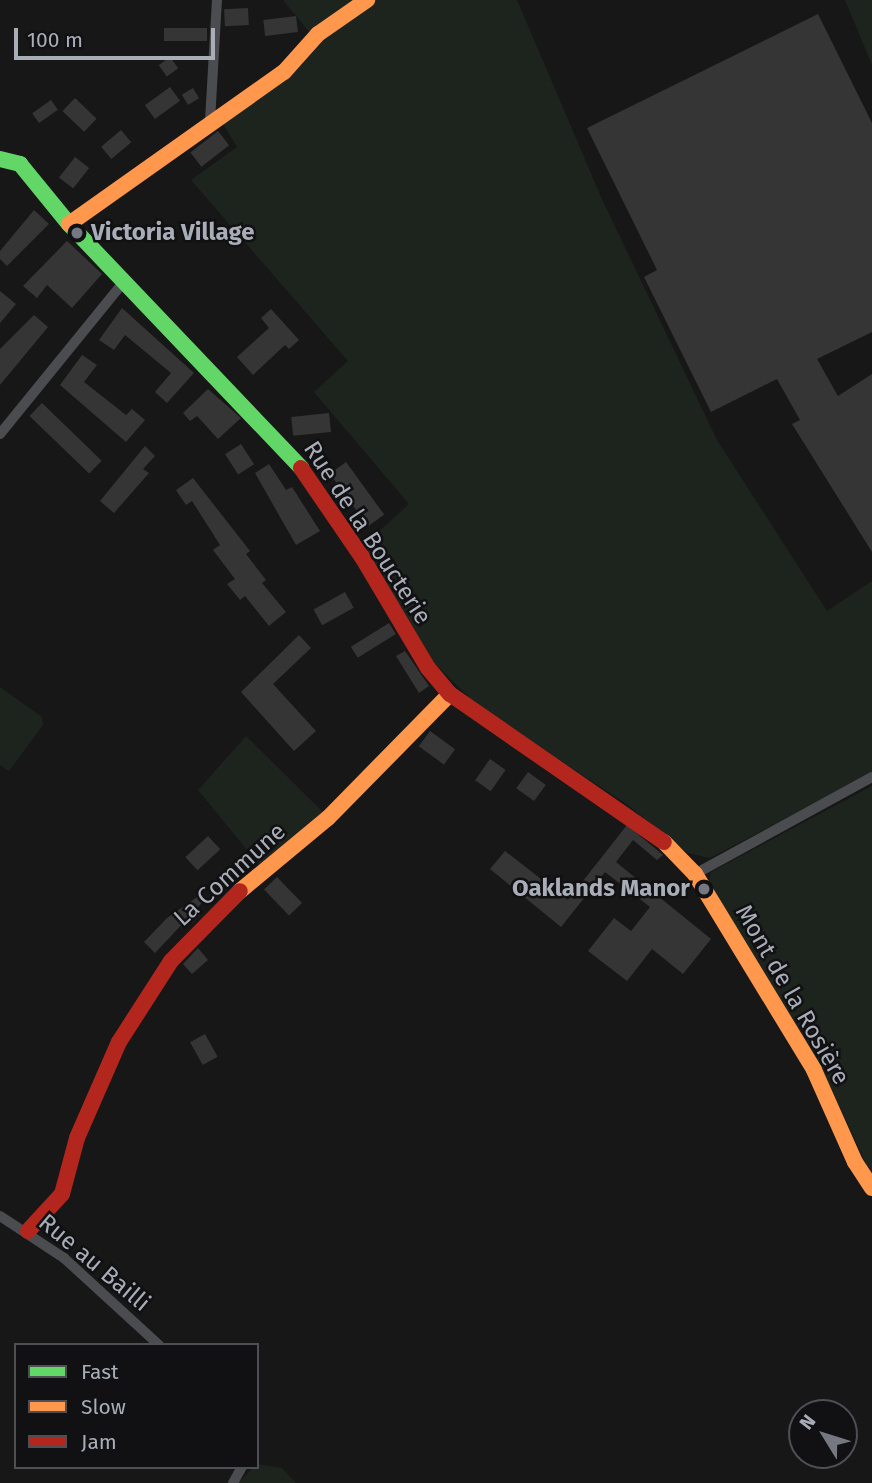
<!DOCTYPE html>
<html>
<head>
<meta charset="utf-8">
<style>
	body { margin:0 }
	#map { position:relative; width:872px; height:1483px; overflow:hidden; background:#171717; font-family:"Fira Sans",sans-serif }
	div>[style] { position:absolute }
	.green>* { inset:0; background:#1d241e }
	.building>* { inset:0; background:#353536; transform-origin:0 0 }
	.street>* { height:10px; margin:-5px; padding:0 5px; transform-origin:5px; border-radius:5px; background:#4b4c50 }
	.fast>* { height:16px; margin:-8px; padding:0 8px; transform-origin:8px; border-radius:8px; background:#63d668 }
	.slow>* { height:16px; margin:-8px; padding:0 8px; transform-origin:8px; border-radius:8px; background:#ff974d }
	.jam>* { height:16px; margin:-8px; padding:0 8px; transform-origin:8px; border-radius:8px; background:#b3261e }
	.dots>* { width:19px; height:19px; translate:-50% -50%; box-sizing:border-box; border:4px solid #111113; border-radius:50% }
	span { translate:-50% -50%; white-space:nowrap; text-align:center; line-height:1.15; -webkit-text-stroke:5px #111113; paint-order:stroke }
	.poi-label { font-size:24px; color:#a8adb8; font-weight:700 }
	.left { translate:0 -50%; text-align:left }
	.right { translate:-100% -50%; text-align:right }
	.street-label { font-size:24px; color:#a8adb8 }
	.legend { position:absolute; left:14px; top:1343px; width:245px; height:126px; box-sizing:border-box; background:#111113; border:2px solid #4d4f55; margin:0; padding:9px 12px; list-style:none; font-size:21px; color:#a8adb8 }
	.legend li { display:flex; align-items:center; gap:14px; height:35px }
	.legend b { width:35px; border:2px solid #4d4f55 }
	.north { position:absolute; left:788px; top:1399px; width:70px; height:70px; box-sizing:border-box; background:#111113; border:2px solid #4d4f55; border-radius:50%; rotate:308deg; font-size:19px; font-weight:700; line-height:28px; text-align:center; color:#a8adb8 }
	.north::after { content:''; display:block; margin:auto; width:24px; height:32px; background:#757880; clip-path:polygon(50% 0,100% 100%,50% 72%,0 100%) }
	.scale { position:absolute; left:14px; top:28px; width:201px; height:32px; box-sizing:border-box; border:4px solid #a8adb8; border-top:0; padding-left:9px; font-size:21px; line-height:24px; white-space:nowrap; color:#a8adb8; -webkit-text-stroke:5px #111113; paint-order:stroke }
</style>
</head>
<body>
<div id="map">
	<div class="green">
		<div style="clip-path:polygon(283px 0,359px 0,313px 37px)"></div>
		<div style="clip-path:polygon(377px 0,517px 0,601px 197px,717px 440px,827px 611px,872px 581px,872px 773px,710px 858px,688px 853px,625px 803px,479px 707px,424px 653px,362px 547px,409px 504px,314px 392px,348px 361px,191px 180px,237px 147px,220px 119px,298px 69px,341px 21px)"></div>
		<div style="clip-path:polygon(845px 0,872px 0,872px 65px)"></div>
		<div style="clip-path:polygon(0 687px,42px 717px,43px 725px,9px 771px,0 765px)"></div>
		<div style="clip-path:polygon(246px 736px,323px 812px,260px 866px,198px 790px)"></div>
		<div style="clip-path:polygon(872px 786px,872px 1177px,824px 1073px,708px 884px,711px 872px)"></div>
		<div style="clip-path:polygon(257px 1464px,282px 1468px,296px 1483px,238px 1483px)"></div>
	</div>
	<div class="building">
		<div style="left:248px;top:8px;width:17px;height:24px;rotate:87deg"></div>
		<div style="clip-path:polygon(818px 14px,872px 123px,872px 332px,817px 359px,838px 396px,872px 374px,872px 552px,792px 424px,800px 420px,777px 379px,711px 412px,644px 277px,657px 270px,587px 128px)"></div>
		<div style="left:296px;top:16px;width:16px;height:33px;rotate:83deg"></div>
		<div style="left:207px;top:28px;width:13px;height:43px;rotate:90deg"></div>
		<div style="left:170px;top:57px;width:14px;height:14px;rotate:54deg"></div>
		<div style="left:170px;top:87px;width:17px;height:31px;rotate:54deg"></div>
		<div style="left:193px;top:88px;width:12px;height:13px;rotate:59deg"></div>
		<div style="left:75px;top:98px;width:30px;height:18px;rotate:44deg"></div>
		<div style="left:51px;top:100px;width:12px;height:23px;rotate:55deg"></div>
		<div style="left:121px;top:130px;width:16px;height:26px;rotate:50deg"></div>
		<div style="left:218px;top:131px;width:18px;height:35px;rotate:52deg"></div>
		<div style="left:75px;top:157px;width:18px;height:26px;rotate:38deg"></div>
		<div style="clip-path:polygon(34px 210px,49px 224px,7px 266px,0 259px,0 251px)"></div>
		<div style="clip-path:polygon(67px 241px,102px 274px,72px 308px,47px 285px,37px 298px,23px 286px)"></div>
		<div style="clip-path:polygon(0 291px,16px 304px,0 323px)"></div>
		<div style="clip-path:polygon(122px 308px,194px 373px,167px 403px,155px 392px,171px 373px,125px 335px,114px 350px,99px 340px)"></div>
		<div style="clip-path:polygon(271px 309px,299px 340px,289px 349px,285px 345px,253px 375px,237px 357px,269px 328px,261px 318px)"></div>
		<div style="clip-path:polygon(34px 315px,48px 327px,0 385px,0 349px)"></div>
		<div style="clip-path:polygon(82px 355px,97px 365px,84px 382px,126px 415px,132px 409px,145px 420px,126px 442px,60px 385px)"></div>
		<div style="clip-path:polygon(208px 389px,241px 418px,218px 439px,197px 416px,190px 421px,183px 413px)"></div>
		<div style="left:42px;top:403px;width:83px;height:18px;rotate:44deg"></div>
		<div style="left:329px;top:413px;width:19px;height:38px;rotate:84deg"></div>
		<div style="left:241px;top:444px;width:24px;height:19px;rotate:57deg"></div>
		<div style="clip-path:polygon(145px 446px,155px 456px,143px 469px,149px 473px,114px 513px,100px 501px)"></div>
		<div style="left:346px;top:462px;width:65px;height:20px;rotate:54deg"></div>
		<div style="clip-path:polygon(269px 464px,286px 490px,292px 487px,320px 531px,296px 545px,255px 473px)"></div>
		<div style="clip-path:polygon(193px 478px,250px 551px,246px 554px,266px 580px,262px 583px,286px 612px,269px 626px,245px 596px,240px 600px,227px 584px,235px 579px,213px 550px,220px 545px,192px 501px,186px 505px,176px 490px)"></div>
		<div style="left:345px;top:592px;width:18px;height:36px;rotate:61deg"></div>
		<div style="left:389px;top:623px;width:13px;height:45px;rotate:58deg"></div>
		<div style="clip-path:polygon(299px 635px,311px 648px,273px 684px,316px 731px,294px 751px,241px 692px)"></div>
		<div style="clip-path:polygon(405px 651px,429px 686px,419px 693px,396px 656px)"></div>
		<div style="left:430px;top:731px;width:31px;height:19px;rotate:36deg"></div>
		<div style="left:490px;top:759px;width:19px;height:26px;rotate:35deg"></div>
		<div style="left:528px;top:772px;width:22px;height:20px;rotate:36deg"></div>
		<div style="clip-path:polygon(627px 825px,663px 855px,657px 860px,633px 840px,616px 862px,711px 939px,683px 974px,652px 949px,627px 981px,588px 951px,614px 918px,631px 931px,650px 907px,605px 872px,561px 927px,490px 869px,505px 851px,568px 900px)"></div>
		<div style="left:208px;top:836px;width:18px;height:31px;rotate:47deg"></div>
		<div style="left:277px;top:877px;width:36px;height:18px;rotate:46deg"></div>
		<div style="clip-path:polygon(200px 895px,205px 900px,197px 908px,201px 914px,192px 923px,188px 918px,155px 953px,144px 942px,167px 918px)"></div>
		<div style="clip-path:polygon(198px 948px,208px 960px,192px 974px,183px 964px)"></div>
		<div style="left:205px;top:1034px;width:26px;height:17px;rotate:61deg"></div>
	</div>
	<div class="street">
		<div style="left:210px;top:121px;width:121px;rotate:-86.7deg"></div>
		<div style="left:0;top:434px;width:198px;rotate:-50.9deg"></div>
		<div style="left:695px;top:874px;width:202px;rotate:-28.7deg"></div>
		<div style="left:0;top:1216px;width:77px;rotate:33.3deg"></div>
		<div style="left:64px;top:1258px;width:129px;rotate:42.5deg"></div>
		<div style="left:233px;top:1483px;width:18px;rotate:-61deg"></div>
	</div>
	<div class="fast">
		<div style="left:0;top:159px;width:21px;rotate:14deg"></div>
		<div style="left:20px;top:164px;width:77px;rotate:50.8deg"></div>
		<div style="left:69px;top:224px;width:337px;rotate:46.4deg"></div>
	</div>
	<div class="slow">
		<div style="left:69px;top:224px;width:263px;rotate:-35.3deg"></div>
		<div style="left:284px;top:72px;width:51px;rotate:-48.2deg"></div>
		<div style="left:318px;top:34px;width:60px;rotate:-34.8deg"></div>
		<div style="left:664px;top:842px;width:45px;rotate:45.9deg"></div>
		<div style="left:695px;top:874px;width:229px;rotate:58.7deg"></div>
		<div style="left:814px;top:1070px;width:101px;rotate:66deg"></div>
		<div style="left:855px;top:1162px;width:31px;rotate:57deg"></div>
		<div style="left:240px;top:891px;width:114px;rotate:-39.7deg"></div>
		<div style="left:328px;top:818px;width:174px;rotate:-45.5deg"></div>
	</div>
	<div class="jam">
		<div style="left:301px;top:468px;width:108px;rotate:55.6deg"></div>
		<div style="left:362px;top:557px;width:129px;rotate:59.3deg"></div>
		<div style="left:428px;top:668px;width:34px;rotate:50deg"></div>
		<div style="left:450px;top:694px;width:260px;rotate:34.7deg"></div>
		<div style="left:28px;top:1231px;width:50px;rotate:-47.4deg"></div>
		<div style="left:62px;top:1194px;width:58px;rotate:-75deg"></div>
		<div style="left:77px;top:1138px;width:105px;rotate:-66.4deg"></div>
		<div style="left:119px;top:1042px;width:96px;rotate:-57.3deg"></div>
		<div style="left:171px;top:961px;width:98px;rotate:-45.4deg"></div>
	</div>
	<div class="dots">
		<div style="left:77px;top:233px;background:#757880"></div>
		<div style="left:704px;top:889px;background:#757880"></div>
	</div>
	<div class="poi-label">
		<span class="left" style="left:91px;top:233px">Victoria Village</span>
		<span class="right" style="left:690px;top:889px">Oaklands Manor</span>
	</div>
	<div class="street-label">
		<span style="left:367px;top:533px;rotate:57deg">Rue de la Boucterie</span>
		<span style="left:230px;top:875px;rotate:-42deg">La Commune</span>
		<span style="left:792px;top:995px;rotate:60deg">Mont de la Rosière</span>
		<span style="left:94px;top:1263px;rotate:40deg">Rue au Bailli</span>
	</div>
	<ul class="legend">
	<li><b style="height:9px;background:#63d668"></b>Fast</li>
	<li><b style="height:9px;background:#ff974d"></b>Slow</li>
	<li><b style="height:9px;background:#b3261e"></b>Jam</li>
	</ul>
	<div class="north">N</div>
	<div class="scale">100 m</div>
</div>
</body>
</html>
